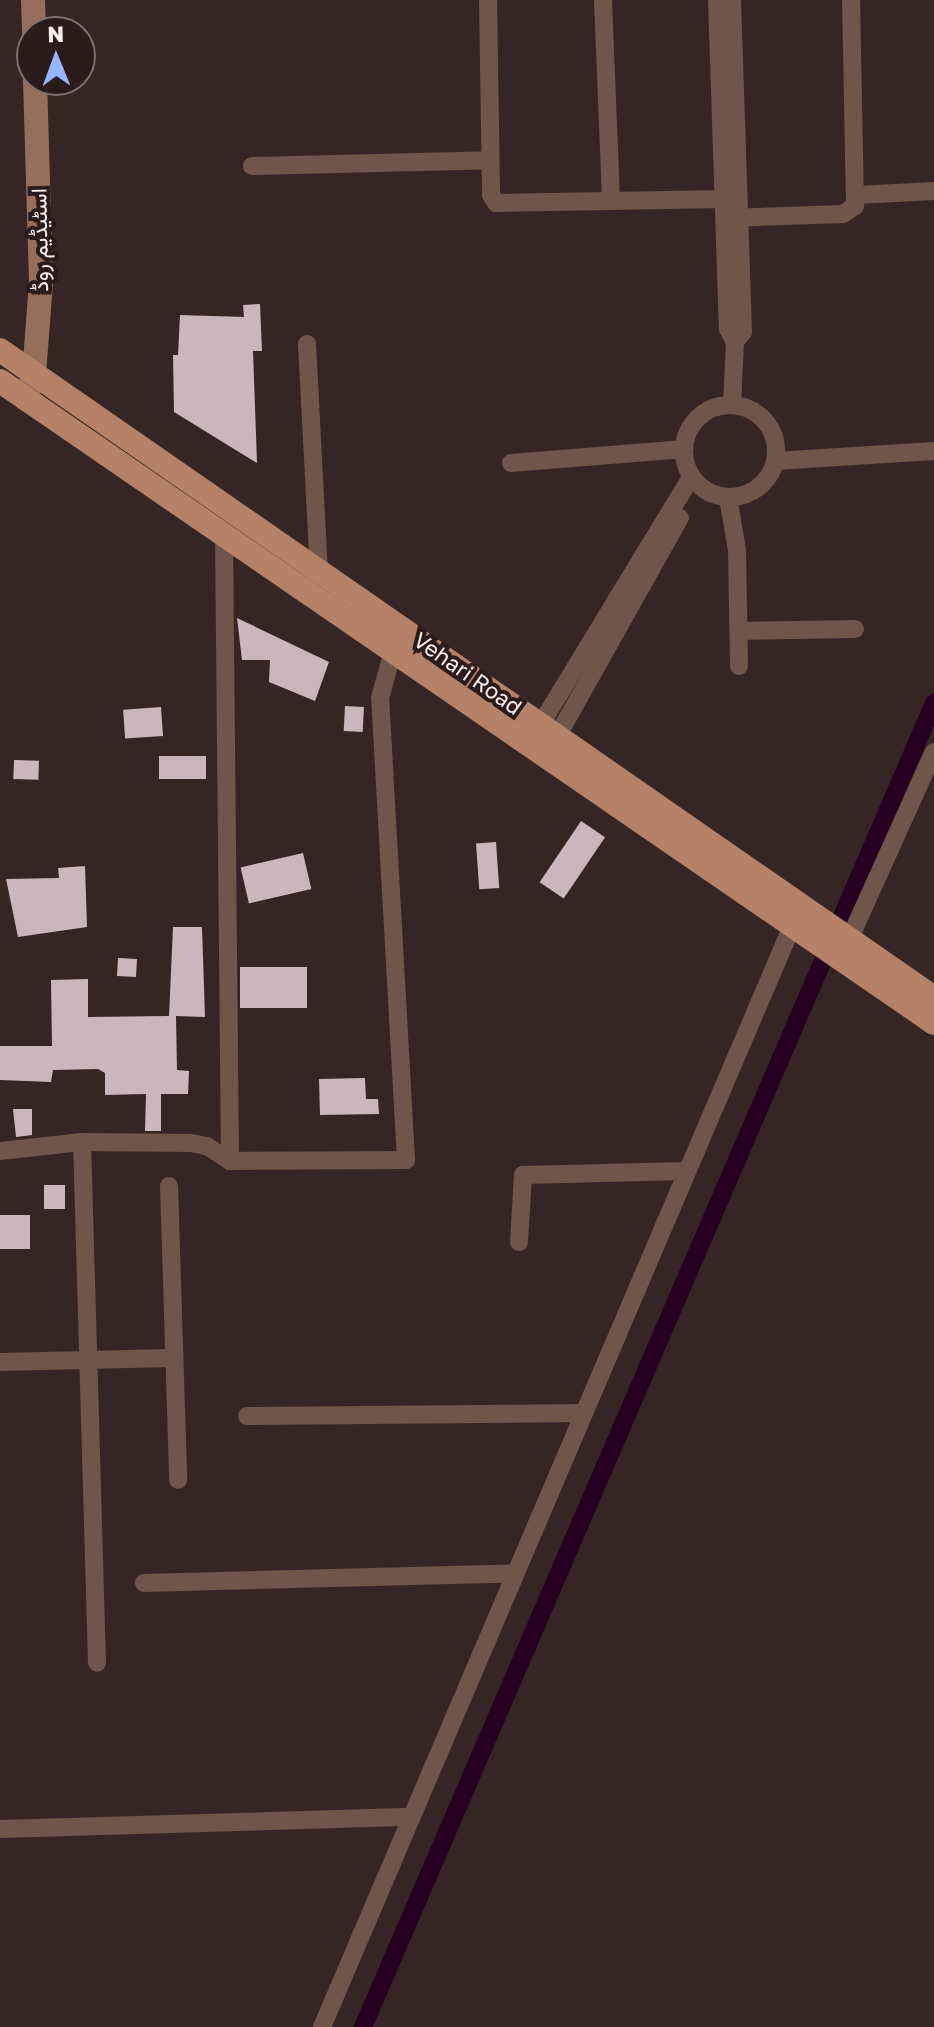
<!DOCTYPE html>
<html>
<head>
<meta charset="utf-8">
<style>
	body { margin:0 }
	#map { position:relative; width:934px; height:2027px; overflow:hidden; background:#352625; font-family:"Golos Text",Vazirmatn,sans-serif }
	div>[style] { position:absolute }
	.canal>* { height:18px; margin:-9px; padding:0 9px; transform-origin:9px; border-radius:9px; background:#270021 }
	.building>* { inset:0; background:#cab6bc; transform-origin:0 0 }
	.minor>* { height:18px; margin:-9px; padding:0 9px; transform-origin:9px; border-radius:9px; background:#70564a }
	.minor>.ring { margin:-9px; padding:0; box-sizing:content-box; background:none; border:18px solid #70564a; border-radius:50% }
	.secondary>* { height:24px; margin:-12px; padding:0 12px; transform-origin:12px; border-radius:12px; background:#976e5b }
	.primary>* { height:24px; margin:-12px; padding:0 12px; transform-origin:12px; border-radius:12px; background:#b58168 }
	span { translate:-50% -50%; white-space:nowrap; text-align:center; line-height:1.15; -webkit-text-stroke:8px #2b1c1b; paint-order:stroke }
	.street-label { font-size:22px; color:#fbf0ef }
	.north { position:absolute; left:16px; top:16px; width:80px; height:80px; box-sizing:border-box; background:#2b1c1b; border:2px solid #7e7170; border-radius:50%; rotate:359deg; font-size:22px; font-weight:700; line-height:32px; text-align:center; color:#fbf0ef }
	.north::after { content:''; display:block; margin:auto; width:28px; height:36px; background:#96b6fd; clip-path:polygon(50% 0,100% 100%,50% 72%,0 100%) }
</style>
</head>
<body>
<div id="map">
	<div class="canal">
		<div style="left:363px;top:2027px;width:1442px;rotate:-66.67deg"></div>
	</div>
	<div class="building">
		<div style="clip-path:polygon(260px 304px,262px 351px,253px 351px,257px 463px,174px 412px,173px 355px,178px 355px,180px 315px,244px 317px,243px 305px)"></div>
		<div style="clip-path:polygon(237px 618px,329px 662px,315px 701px,269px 682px,270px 660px,242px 660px)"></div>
		<div style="left:345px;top:706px;width:19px;height:25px;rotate:3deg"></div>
		<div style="left:161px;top:707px;width:29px;height:38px;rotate:86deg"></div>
		<div style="left:159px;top:756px;width:47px;height:23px"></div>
		<div style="left:14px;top:760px;width:25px;height:19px;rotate:2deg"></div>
		<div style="left:581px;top:821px;width:29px;height:74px;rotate:34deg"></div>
		<div style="left:496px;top:842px;width:46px;height:20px;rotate:86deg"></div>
		<div style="left:303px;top:853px;width:37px;height:64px;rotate:77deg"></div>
		<div style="clip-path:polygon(85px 866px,87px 927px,18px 937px,6px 879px,59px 878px,58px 868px)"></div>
		<div style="clip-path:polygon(173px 927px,202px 927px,205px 1017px,176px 1016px,177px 1070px,189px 1071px,188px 1094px,161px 1094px,161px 1131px,145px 1131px,146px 1094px,105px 1095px,105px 1073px,98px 1069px,53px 1070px,51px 1082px,0 1080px,0 1046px,52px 1046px,51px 980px,88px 979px,88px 1017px,169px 1016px)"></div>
		<div style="left:118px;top:958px;width:19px;height:18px;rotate:3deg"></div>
		<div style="left:307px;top:967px;width:41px;height:67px;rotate:90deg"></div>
		<div style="clip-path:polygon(365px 1078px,366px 1099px,378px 1099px,379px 1114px,320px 1115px,319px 1079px)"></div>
		<div style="clip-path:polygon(13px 1109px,32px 1109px,32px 1135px,16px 1137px)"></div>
		<div style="left:65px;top:1185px;width:24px;height:21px;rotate:90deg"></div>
		<div style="left:0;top:1215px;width:30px;height:34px"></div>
	</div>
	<div class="minor">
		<div style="left:488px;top:0;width:195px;rotate:89.1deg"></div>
		<div style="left:491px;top:195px;width:9px;rotate:58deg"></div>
		<div style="left:496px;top:203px;width:228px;rotate:-1deg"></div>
		<div style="left:603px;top:0;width:201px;rotate:87.7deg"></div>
		<div style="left:717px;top:0;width:329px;rotate:88.1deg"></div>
		<div style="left:728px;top:329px;width:15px;rotate:62deg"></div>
		<div style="left:735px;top:342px;width:63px;rotate:92.7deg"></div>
		<div style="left:732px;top:0;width:332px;rotate:88.1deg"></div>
		<div style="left:743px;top:332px;width:13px;rotate:129deg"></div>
		<div style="left:252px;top:166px;width:238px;rotate:-1.4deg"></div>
		<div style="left:857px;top:195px;width:77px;rotate:-3deg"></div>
		<div style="left:727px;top:218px;width:116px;rotate:-2deg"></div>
		<div style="left:843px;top:214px;width:14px;rotate:-34deg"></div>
		<div style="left:855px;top:206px;width:206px;rotate:-91.1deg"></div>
		<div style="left:307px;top:344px;width:227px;rotate:87deg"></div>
		<div class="ring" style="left:684px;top:405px;width:74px;height:74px"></div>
		<div style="left:775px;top:461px;width:159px;rotate:-3.6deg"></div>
		<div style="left:511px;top:463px;width:174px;rotate:-4.6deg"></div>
		<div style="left:728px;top:497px;width:54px;rotate:80.4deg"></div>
		<div style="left:737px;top:550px;width:116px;rotate:89deg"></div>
		<div style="left:224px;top:535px;width:626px;rotate:89.45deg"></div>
		<div style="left:739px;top:631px;width:116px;rotate:-1deg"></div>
		<div style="left:541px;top:724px;width:290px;rotate:-58.7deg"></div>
		<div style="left:558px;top:735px;width:249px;rotate:-60.7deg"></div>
		<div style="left:849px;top:940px;width:206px;rotate:-65.7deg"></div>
		<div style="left:82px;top:1142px;width:521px;rotate:88.35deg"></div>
		<div style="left:0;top:1151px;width:82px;rotate:-6.3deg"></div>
		<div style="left:82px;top:1142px;width:109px;rotate:0.5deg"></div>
		<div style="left:191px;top:1143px;width:16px;rotate:11deg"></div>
		<div style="left:207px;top:1146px;width:27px;rotate:33deg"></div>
		<div style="left:230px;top:1161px;width:176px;rotate:-0.3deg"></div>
		<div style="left:406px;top:1160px;width:463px;rotate:-93.2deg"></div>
		<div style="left:380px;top:698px;width:49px;rotate:-74.5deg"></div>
		<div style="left:169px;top:1186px;width:294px;rotate:88.2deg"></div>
		<div style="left:519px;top:1242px;width:67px;rotate:-86.6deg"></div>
		<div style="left:523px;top:1175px;width:164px;rotate:-1.4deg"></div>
		<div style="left:0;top:1362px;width:171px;rotate:-1.3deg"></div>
		<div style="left:247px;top:1416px;width:337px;rotate:-0.5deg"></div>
		<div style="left:144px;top:1583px;width:371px;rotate:-1.5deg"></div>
		<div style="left:0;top:1829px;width:411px;rotate:-1.7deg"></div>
		<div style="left:322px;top:2027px;width:1197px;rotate:-66.88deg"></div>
	</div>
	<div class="secondary">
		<div style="left:33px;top:0;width:32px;rotate:88deg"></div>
		<div style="left:26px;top:399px;width:26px;rotate:-72deg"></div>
		<div style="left:34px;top:374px;width:92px;rotate:-85.6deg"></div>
		<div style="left:41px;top:282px;width:202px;rotate:-91.7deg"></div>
	</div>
	<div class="primary">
		<div style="left:0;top:350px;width:1137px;rotate:34.75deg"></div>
		<div style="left:0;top:381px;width:1133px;rotate:34.5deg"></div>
	</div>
	<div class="street-label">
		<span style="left:39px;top:240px;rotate:-91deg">اسٹیڈیم روڈ</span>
		<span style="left:468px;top:673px;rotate:35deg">Vehari Road</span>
	</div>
	<div class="north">N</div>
</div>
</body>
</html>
